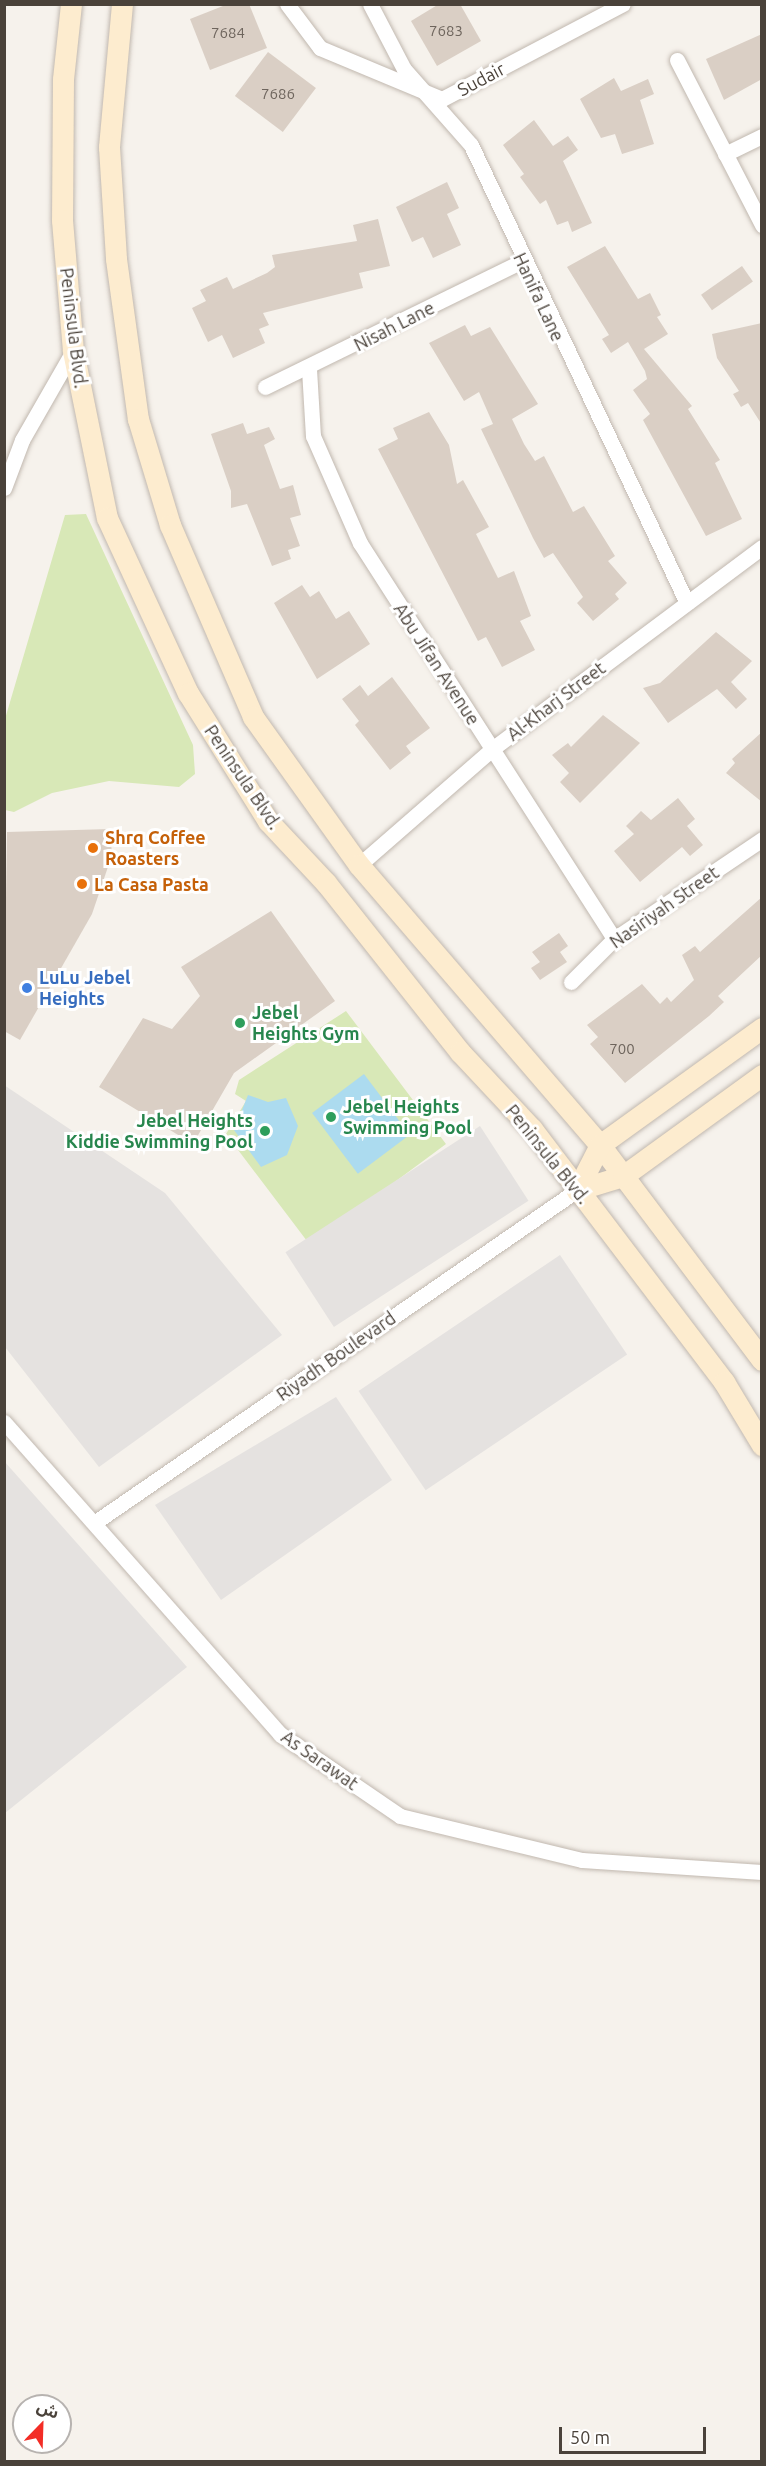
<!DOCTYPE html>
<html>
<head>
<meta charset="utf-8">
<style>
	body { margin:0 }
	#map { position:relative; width:766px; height:2466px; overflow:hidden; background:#f6f2ec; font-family:Ubuntu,"Noto Sans Arabic",sans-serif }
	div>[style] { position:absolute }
	.green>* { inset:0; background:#d8e8b7 }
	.parking>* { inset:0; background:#e5e2e0; transform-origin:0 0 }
	.water>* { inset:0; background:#acdbef; transform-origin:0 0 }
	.building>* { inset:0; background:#dacfc5; transform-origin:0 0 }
	.roads { filter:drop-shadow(0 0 2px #c1b8af) drop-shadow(0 0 2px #c1b8af) }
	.minor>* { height:15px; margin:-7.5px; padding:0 7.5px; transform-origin:7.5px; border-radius:7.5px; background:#fff }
	.secondary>* { height:21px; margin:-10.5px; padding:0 10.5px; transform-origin:10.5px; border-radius:10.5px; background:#fdeccf }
	.dots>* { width:16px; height:16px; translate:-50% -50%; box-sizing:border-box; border:3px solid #fff; border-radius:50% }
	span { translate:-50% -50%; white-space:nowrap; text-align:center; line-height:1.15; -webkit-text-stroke:6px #fff; paint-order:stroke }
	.number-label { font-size:15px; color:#6e655d }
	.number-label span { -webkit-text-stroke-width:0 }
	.street-label { font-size:18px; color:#4a423a }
	.food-label { font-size:18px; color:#c56008; font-weight:700 }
	.left { translate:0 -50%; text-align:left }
	.shop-label { font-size:18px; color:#366cbe; font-weight:700 }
	.leisure-label { font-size:18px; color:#27864d; font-weight:700 }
	.right { translate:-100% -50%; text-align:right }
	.frame { position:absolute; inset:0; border:6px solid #4a423a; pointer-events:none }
	.north { position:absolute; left:12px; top:2394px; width:60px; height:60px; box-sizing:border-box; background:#fff; border:2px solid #b7b3b0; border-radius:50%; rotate:23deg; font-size:16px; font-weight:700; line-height:24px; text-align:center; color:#4a423a }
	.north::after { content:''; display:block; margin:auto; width:21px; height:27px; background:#f32d26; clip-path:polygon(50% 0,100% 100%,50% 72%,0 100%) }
	.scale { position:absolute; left:559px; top:2427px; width:147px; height:27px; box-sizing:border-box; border:3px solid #4a423a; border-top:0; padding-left:8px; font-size:18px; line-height:21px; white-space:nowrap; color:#4a423a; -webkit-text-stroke:4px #fff; paint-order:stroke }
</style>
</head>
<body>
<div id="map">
	<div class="green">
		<div style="clip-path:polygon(86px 514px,193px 745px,195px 774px,179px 787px,109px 781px,52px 793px,14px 812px,5px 810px,5px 719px,65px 515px)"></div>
		<div style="clip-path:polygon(346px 1011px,446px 1144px,310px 1245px,226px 1134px,246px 1101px,235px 1094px,239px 1080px)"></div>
	</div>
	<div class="parking">
		<div style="clip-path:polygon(4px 1085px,165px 1193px,282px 1335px,99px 1467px,5px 1347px)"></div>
		<div style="left:480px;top:1126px;width:89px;height:232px;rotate:57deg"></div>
		<div style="left:560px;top:1255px;width:120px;height:243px;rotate:56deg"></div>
		<div style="clip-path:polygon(336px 1397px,392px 1480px,221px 1600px,155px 1505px)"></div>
		<div style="clip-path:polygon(4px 1461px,187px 1667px,5px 1813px,4px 1813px)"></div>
	</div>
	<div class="water">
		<div style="left:364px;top:1074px;width:76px;height:65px;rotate:53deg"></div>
		<div style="clip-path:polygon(248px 1095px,268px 1102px,286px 1098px,298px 1126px,287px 1155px,261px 1167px,234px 1130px)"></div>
	</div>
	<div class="building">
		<div style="clip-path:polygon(228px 4px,249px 4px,267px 48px,210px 70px,190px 19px)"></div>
		<div style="clip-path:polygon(439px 4px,460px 4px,481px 41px,437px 66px,411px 21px)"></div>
		<div style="clip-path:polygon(762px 34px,762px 79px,724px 100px,706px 59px)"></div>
		<div style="left:268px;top:52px;width:60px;height:55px;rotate:37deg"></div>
		<div style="clip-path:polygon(614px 78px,621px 91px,648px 79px,654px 94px,640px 100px,654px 144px,622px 154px,615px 134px,601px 138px,580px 99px)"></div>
		<div style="clip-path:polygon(534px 120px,553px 146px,568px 136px,578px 150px,563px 161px,592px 223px,572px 232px,568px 221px,557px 225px,546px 200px,540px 204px,520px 177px,524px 174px,503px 145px)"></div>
		<div style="clip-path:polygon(447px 182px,459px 208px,447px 214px,461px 245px,433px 258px,423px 237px,412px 242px,396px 207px)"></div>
		<div style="clip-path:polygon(378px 219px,390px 266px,359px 273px,363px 288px,263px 313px,269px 325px,259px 329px,265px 343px,233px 358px,222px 335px,208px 342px,192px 308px,206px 301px,200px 290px,227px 277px,233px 289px,267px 273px,275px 267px,272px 255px,357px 241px,353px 225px)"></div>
		<div style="clip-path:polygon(605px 246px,638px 299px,650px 293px,661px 315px,657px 317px,668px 334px,644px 349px,692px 406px,688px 409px,720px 460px,715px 463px,742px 519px,706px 536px,643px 420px,650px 414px,633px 390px,647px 379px,645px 371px,628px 342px,611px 353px,602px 339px,609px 335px,567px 267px)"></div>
		<div style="left:742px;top:266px;width:19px;height:50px;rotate:55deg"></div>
		<div style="clip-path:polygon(762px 323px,762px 425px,748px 403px,741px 407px,733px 394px,739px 391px,717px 358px,712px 334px)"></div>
		<div style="clip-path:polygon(465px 325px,471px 336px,490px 327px,538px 404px,512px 419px,524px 444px,535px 461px,544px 456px,573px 512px,584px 506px,615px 556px,608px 561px,627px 583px,615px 594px,619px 599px,593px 621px,577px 603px,583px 597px,553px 553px,544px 558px,533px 538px,481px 429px,493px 424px,479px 392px,464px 401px,429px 343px)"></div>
		<div style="clip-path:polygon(429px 412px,449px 445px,457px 484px,463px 480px,489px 527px,476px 534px,498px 578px,514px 571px,531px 616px,520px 621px,535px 650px,502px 667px,486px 637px,478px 641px,378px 449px,398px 439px,393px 428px)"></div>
		<div style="clip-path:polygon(243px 423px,247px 434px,269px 427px,275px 439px,264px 445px,280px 489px,293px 485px,301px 515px,290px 518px,300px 546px,288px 550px,291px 559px,272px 566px,247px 504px,231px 508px,231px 491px,211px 434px)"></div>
		<div style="clip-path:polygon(302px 585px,310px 597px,319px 591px,336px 619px,349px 611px,370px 644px,317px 679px,274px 603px)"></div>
		<div style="clip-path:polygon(716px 632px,752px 661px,731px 682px,747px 699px,736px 709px,717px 689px,668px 723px,643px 688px,660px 683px)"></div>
		<div style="clip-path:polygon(392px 677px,430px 728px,406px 746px,411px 753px,390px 770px,355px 725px,359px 721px,342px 699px,360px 685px,368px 696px)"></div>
		<div style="clip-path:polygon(603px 715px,640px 743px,580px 803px,560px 782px,569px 773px,552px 755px,568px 743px,571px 747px)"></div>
		<div style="clip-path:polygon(762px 732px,762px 802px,726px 773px,735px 763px,732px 759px)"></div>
		<div style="clip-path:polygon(678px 798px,695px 819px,687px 826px,703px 845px,690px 856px,682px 847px,640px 882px,614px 851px,634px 834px,626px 826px,641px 811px,651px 820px)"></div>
		<div style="clip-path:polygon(110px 829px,112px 855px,92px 914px,20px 1040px,4px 1031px,7px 832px)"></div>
		<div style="clip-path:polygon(762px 897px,762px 955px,718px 996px,724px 1002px,709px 1016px,625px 1083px,590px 1044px,598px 1037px,587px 1025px,642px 984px,660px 1004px,667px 997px,671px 1002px,694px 980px,682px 955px,695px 946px,700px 952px)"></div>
		<div style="clip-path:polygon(271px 911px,335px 1001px,234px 1073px,193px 1144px,99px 1087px,143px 1018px,172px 1029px,200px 996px,181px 967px)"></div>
		<div style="clip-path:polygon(559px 933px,568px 946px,560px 952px,567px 962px,540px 980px,531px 968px,540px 962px,532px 952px)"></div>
	</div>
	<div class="roads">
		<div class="minor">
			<div style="left:287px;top:4px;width:55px;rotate:53.1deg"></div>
			<div style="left:320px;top:48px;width:132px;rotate:22.7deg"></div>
			<div style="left:442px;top:99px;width:204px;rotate:-27.7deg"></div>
			<div style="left:370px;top:4px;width:73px;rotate:62.4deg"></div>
			<div style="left:404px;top:69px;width:101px;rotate:48.6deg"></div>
			<div style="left:471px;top:145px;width:506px;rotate:64.75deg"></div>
			<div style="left:677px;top:60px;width:186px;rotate:62.7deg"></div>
			<div style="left:725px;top:154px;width:41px;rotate:-25.9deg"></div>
			<div style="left:309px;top:369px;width:67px;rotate:86.6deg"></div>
			<div style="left:313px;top:436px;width:117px;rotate:66.3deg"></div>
			<div style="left:360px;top:543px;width:470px;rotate:57.3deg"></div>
			<div style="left:265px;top:387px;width:286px;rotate:-26.1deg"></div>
			<div style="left:4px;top:488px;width:51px;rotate:-69.4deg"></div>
			<div style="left:22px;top:440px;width:103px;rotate:-60.2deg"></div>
			<div style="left:359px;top:865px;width:176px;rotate:-41.1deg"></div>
			<div style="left:492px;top:749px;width:337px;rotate:-36.8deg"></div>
			<div style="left:571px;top:982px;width:61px;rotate:-45deg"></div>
			<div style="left:614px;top:939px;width:179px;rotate:-34deg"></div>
			<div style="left:4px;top:1422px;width:417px;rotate:48.5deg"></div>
			<div style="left:280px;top:1734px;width:145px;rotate:34.3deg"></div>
			<div style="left:400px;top:1816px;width:187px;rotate:13.6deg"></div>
			<div style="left:582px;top:1860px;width:180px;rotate:3.8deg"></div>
			<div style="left:94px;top:1523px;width:587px;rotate:-34.58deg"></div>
		</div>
		<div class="secondary">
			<div style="left:71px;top:4px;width:75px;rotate:96.1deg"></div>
			<div style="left:63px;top:79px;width:141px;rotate:90.4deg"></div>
			<div style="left:62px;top:220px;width:131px;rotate:85.2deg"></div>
			<div style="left:73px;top:351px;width:170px;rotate:78.5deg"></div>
			<div style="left:107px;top:518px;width:193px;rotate:65.2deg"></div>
			<div style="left:188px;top:693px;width:151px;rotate:58deg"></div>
			<div style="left:268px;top:821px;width:85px;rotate:46.9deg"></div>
			<div style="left:326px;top:883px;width:216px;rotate:51.6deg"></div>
			<div style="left:460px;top:1052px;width:105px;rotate:46.9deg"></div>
			<div style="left:532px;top:1129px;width:318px;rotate:52.8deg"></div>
			<div style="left:724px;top:1382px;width:74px;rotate:58.9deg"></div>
			<div style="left:122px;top:4px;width:144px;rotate:95.2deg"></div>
			<div style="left:109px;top:147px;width:112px;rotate:86.4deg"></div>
			<div style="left:116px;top:259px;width:162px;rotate:82.2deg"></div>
			<div style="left:138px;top:419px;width:111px;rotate:73.2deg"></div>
			<div style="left:170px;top:525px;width:209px;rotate:66.6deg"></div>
			<div style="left:253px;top:717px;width:182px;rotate:54.4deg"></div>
			<div style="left:359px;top:865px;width:369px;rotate:49.3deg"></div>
			<div style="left:600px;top:1145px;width:269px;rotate:53deg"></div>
			<div style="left:762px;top:1028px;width:200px;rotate:144.2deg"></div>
			<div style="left:600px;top:1145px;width:51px;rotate:117.1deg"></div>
			<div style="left:577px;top:1190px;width:48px;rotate:-16.9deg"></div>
			<div style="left:623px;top:1176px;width:172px;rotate:-36deg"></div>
		</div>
	</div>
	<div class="dots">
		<div style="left:93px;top:848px;background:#e8710a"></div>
		<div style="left:82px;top:884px;background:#e8710a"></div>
		<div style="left:27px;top:988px;background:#3f7fe0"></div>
		<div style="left:240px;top:1023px;background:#2e9e5b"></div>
		<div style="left:331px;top:1117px;background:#2e9e5b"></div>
		<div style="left:265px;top:1131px;background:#2e9e5b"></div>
	</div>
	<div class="number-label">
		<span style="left:446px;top:31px">7683</span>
		<span style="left:228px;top:33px">7684</span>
		<span style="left:278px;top:94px">7686</span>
		<span style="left:622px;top:1049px">700</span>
	</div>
	<div class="street-label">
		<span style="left:481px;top:79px;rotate:-28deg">Sudair</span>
		<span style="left:539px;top:297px;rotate:65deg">Hanifa Lane</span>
		<span style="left:394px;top:326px;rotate:-27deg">Nisah Lane</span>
		<span style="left:74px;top:328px;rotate:83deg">Peninsula Blvd.</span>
		<span style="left:437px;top:664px;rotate:57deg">Abu Jifan Avenue</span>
		<span style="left:556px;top:701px;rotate:-37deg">Al-Kharj Street</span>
		<span style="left:243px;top:777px;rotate:56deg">Peninsula Blvd.</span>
		<span style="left:664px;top:907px;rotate:-35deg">Nasiriyah Street</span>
		<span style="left:548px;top:1154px;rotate:51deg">Peninsula Blvd.</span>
		<span style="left:336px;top:1356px;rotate:-35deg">Riyadh Boulevard</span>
		<span style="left:320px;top:1760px;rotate:35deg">As Sarawat</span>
	</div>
	<div class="food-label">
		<span class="left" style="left:105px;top:848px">Shrq Coffee<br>Roasters</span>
		<span class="left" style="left:94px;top:884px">La Casa Pasta</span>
	</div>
	<div class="shop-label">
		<span class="left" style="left:39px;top:988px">LuLu Jebel<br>Heights</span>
	</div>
	<div class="leisure-label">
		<span class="left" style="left:252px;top:1023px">Jebel<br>Heights Gym</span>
		<span class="left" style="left:343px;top:1117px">Jebel Heights<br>Swimming Pool</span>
		<span class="right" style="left:253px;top:1131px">Jebel Heights<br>Kiddie Swimming Pool</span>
	</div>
	<div class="frame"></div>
	<div class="north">ش</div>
	<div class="scale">50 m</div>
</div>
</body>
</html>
